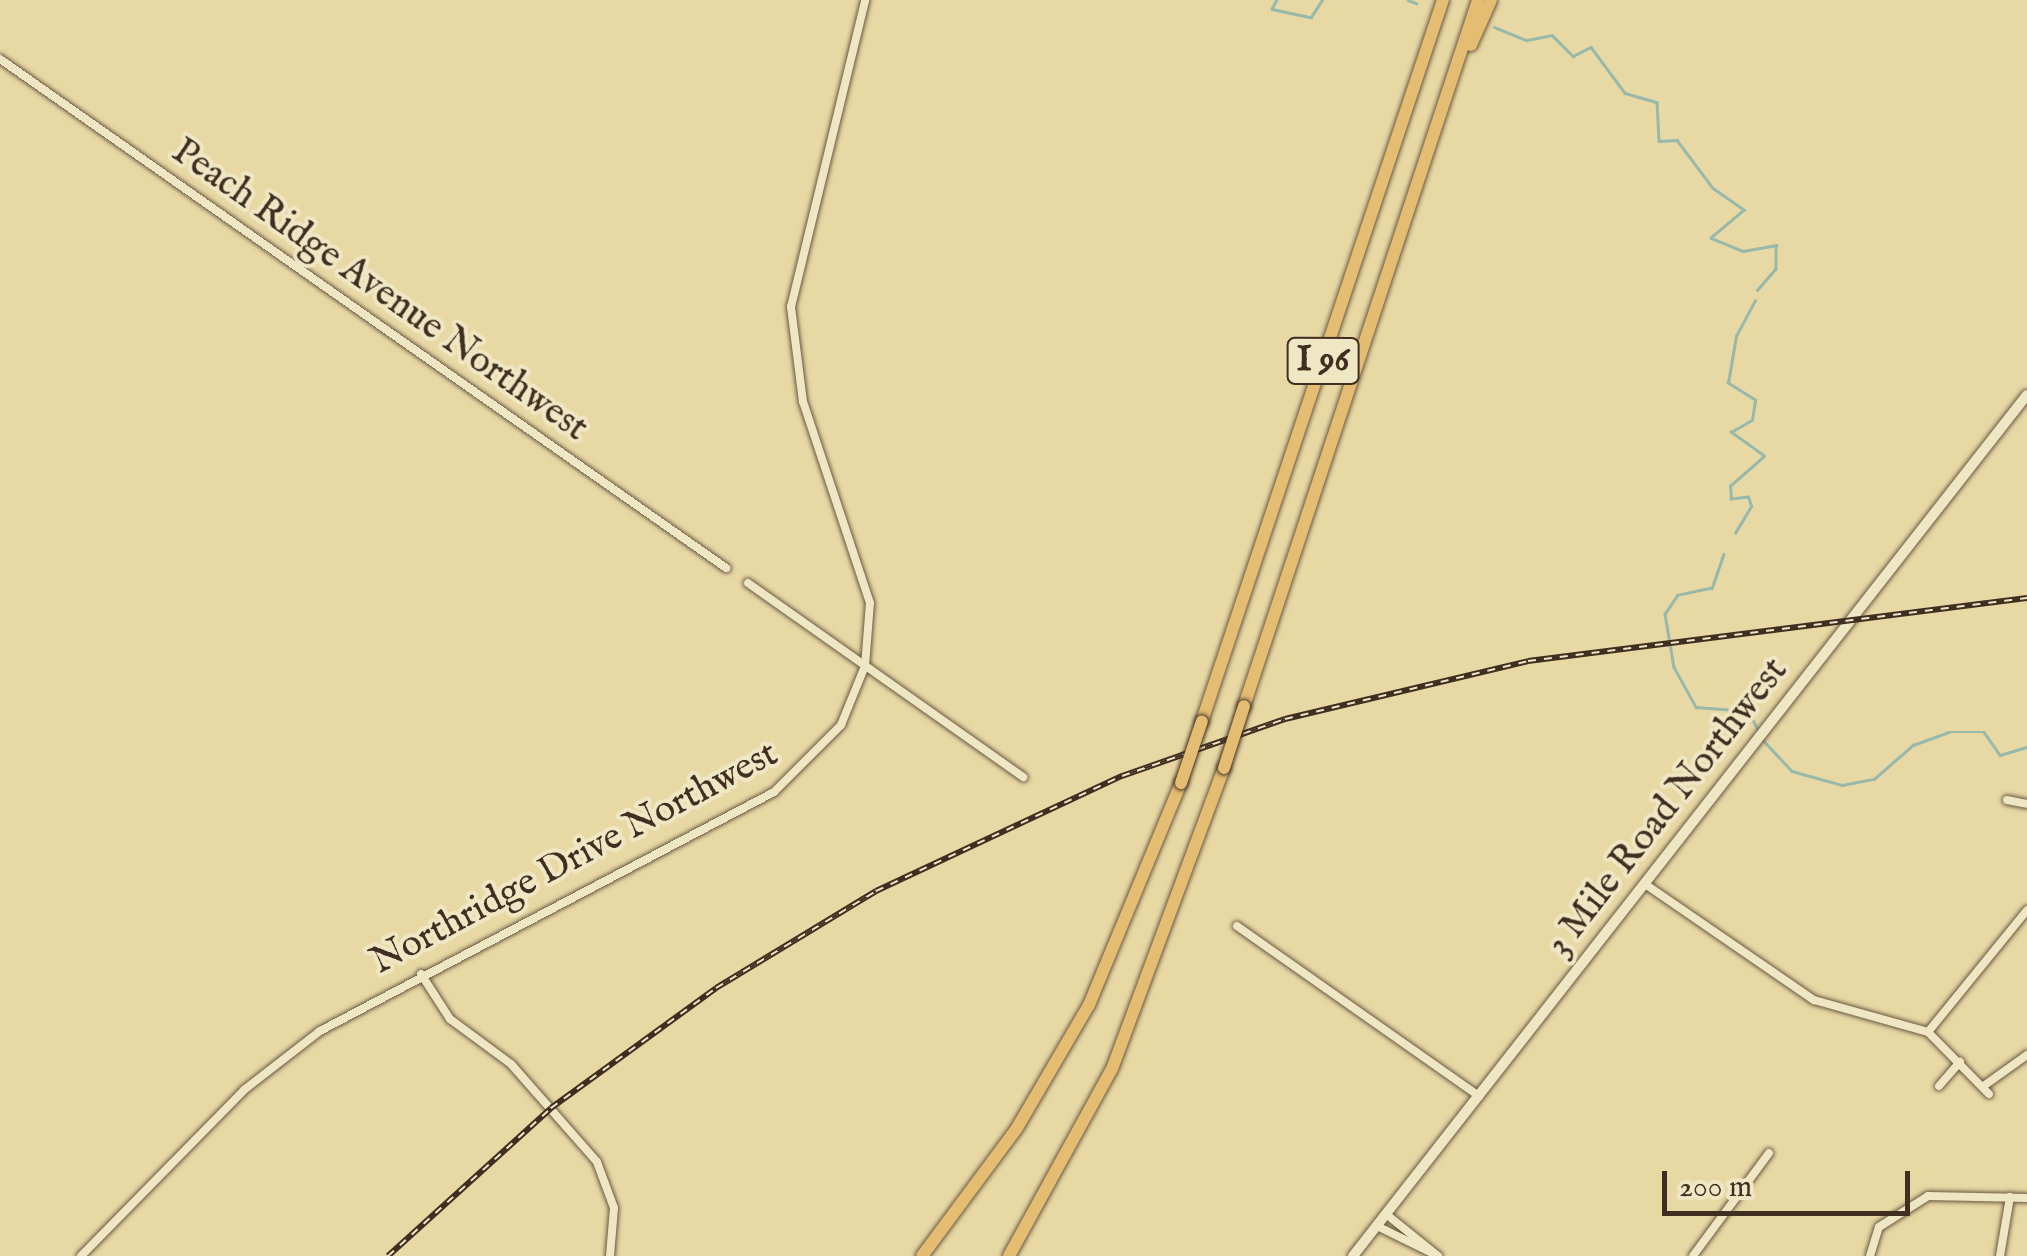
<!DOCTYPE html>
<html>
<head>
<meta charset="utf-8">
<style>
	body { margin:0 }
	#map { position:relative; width:2027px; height:1256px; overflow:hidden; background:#e7d8a4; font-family:"IM FELL English",serif }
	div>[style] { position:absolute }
	.stream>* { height:2.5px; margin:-1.25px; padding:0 1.25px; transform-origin:1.25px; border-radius:1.25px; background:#97b9ab }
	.roads { filter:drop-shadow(0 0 2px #6a5842) drop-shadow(0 0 2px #6a5842) }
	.minor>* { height:8px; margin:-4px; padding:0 4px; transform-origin:4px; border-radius:4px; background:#efe6c4 }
	.secondary>* { height:10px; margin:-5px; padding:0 5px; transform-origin:5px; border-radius:5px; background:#efe6c4 }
	.motorway>* { height:12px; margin:-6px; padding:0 6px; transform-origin:6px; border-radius:6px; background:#e4bc72 }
	.rail>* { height:6px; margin-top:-3px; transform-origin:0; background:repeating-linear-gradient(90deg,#efe6c4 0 8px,#402e21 0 16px); box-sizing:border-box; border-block:2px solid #402e21 }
	.bridges { filter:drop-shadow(0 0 2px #402e21) drop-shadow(0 0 2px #402e21) }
	.motorway-bridge>* { height:12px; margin:-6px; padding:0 6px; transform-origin:6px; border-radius:6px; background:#e4bc72 }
	span { translate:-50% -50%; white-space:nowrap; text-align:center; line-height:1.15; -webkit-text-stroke:8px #efe6c4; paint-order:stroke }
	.shield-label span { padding:2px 8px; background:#efe6c4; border:2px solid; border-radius:8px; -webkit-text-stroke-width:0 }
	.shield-label { font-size:35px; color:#402e21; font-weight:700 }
	.street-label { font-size:38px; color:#402e21 }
	.scale { position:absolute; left:1662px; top:1171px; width:248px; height:45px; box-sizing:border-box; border:5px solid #402e21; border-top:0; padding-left:12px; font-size:30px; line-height:35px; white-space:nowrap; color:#402e21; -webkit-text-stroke:8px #efe6c4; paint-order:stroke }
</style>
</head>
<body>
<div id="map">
	<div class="stream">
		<div style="left:1277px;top:0;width:10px;rotate:119deg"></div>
		<div style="left:1272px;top:9px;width:40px;rotate:12deg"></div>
		<div style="left:1311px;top:17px;width:20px;rotate:-57deg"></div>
		<div style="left:1408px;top:0;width:9px;rotate:21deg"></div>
		<div style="left:1494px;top:27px;width:35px;rotate:22deg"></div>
		<div style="left:1527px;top:40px;width:25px;rotate:-11deg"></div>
		<div style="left:1552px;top:35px;width:30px;rotate:45deg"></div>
		<div style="left:1573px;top:56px;width:20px;rotate:-27deg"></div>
		<div style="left:1591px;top:47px;width:57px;rotate:53.5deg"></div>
		<div style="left:1625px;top:93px;width:33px;rotate:16deg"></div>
		<div style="left:1657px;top:102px;width:39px;rotate:87deg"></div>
		<div style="left:1659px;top:141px;width:18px;rotate:-3deg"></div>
		<div style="left:1677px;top:140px;width:60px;rotate:53.1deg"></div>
		<div style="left:1713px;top:188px;width:38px;rotate:35deg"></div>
		<div style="left:1744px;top:210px;width:43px;rotate:139.7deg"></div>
		<div style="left:1711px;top:238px;width:35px;rotate:22deg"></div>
		<div style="left:1743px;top:251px;width:34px;rotate:-10deg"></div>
		<div style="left:1776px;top:245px;width:24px;rotate:90deg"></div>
		<div style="left:1776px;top:269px;width:28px;rotate:131deg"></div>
		<div style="left:1735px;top:533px;width:31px;rotate:-59deg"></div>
		<div style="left:1751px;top:506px;width:9px;rotate:-108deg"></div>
		<div style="left:1748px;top:497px;width:17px;rotate:173deg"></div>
		<div style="left:1731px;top:499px;width:13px;rotate:-94deg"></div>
		<div style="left:1730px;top:486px;width:45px;rotate:-41.4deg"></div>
		<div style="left:1764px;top:456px;width:41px;rotate:-144deg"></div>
		<div style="left:1731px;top:432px;width:24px;rotate:-30deg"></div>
		<div style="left:1752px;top:420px;width:20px;rotate:-81deg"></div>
		<div style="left:1755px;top:400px;width:32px;rotate:-148deg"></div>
		<div style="left:1728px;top:383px;width:48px;rotate:-80.3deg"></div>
		<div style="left:1736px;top:336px;width:40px;rotate:-62deg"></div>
		<div style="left:1724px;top:554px;width:36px;rotate:109deg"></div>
		<div style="left:1712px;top:588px;width:35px;rotate:168deg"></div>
		<div style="left:1678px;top:595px;width:23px;rotate:124deg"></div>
		<div style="left:1665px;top:614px;width:54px;rotate:80.4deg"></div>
		<div style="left:1674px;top:667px;width:46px;rotate:61.2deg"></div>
		<div style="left:1696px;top:707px;width:52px;rotate:4.4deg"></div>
		<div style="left:1748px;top:711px;width:25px;rotate:61deg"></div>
		<div style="left:1763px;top:740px;width:42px;rotate:46.9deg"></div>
		<div style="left:1792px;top:771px;width:52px;rotate:15.6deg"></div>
		<div style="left:1842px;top:785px;width:33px;rotate:-11deg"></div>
		<div style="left:1874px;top:779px;width:52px;rotate:-41.1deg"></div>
		<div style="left:1913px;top:745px;width:38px;rotate:-20deg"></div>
		<div style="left:1949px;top:732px;width:35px"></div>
		<div style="left:1984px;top:732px;width:28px;rotate:55deg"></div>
		<div style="left:2000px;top:755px;width:28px;rotate:-17deg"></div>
	</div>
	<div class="roads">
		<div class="minor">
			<div style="left:0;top:59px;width:887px;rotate:35.03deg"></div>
			<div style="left:748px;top:583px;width:337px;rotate:35.2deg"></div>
			<div style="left:2007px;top:800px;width:20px;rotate:11deg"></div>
			<div style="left:1645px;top:884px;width:205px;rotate:34.5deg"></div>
			<div style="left:1814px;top:1000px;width:118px;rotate:15.7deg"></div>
			<div style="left:1928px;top:1032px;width:87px;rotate:45.5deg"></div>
			<div style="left:1237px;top:926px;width:296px;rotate:35.1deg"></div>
			<div style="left:421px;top:974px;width:54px;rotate:57.2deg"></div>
			<div style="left:450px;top:1019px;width:76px;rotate:36.4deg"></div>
			<div style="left:511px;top:1064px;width:130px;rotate:48.7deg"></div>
			<div style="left:597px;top:1162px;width:49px;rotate:69.7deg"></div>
			<div style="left:614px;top:1208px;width:48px;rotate:94.8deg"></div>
			<div style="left:1928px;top:1032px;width:157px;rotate:-50.9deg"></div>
			<div style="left:1985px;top:1085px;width:52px;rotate:-35.5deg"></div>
			<div style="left:1939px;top:1086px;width:32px;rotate:-49deg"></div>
			<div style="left:1386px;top:1214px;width:67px;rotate:38.9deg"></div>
			<div style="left:1377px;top:1226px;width:64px;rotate:26.2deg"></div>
			<div style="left:81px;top:1256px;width:233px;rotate:-45.5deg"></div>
			<div style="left:244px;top:1090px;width:96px;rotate:-37.8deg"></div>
			<div style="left:320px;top:1031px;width:513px;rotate:-27.76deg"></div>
			<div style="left:774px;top:792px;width:95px;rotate:-45deg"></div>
			<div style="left:841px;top:725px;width:64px;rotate:-67.9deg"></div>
			<div style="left:865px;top:666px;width:63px;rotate:-85.5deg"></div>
			<div style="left:870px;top:603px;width:212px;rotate:-108.4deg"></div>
			<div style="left:803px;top:402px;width:96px;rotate:-97.2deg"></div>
			<div style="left:791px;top:307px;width:316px;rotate:-76.4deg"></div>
			<div style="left:1693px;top:1256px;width:128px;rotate:-53.6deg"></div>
			<div style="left:1870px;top:1256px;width:30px;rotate:-73deg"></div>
			<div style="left:1879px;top:1227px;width:58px;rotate:-32.3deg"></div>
			<div style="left:1928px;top:1196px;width:99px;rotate:1.2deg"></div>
			<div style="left:2000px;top:1256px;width:60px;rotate:-80.4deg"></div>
		</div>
		<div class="secondary">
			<div style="left:1353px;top:1256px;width:1093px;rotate:-51.95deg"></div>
		</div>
		<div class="motorway">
			<div style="left:1471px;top:45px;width:49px;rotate:-66deg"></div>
			<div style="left:1244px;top:706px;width:744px;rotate:-71.66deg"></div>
			<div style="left:1202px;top:721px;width:760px;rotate:-71.52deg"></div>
			<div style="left:922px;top:1256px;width:159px;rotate:-53.4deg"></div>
			<div style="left:1017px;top:1128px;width:143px;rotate:-59.7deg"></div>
			<div style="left:1089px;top:1005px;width:240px;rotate:-67.5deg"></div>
			<div style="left:1009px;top:1256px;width:213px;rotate:-61.2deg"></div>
			<div style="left:1112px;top:1069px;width:321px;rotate:-69.6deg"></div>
		</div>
	</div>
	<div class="rail">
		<div style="left:388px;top:1256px;width:220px;rotate:-42.2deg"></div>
		<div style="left:551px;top:1108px;width:204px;rotate:-36deg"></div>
		<div style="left:716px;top:988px;width:187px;rotate:-31.2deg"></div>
		<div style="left:876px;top:891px;width:272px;rotate:-25.1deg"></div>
		<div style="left:1122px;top:776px;width:173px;rotate:-19.3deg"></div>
		<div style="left:1285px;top:719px;width:250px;rotate:-13.4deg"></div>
		<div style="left:1528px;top:661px;width:503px;rotate:-7.2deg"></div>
	</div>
	<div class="bridges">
		<div class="motorway-bridge">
			<div style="left:1224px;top:768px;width:65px;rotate:-72.1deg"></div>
			<div style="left:1181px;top:783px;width:65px;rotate:-71.3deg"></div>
		</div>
	</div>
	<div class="shield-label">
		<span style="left:1323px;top:361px">I 96</span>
	</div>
	<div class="street-label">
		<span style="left:379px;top:291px;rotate:35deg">Peach Ridge Avenue Northwest</span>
		<span style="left:1668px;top:808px;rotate:-52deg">3 Mile Road Northwest</span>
		<span style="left:575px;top:859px;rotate:-28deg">Northridge Drive Northwest</span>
	</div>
	<div class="scale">200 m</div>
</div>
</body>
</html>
